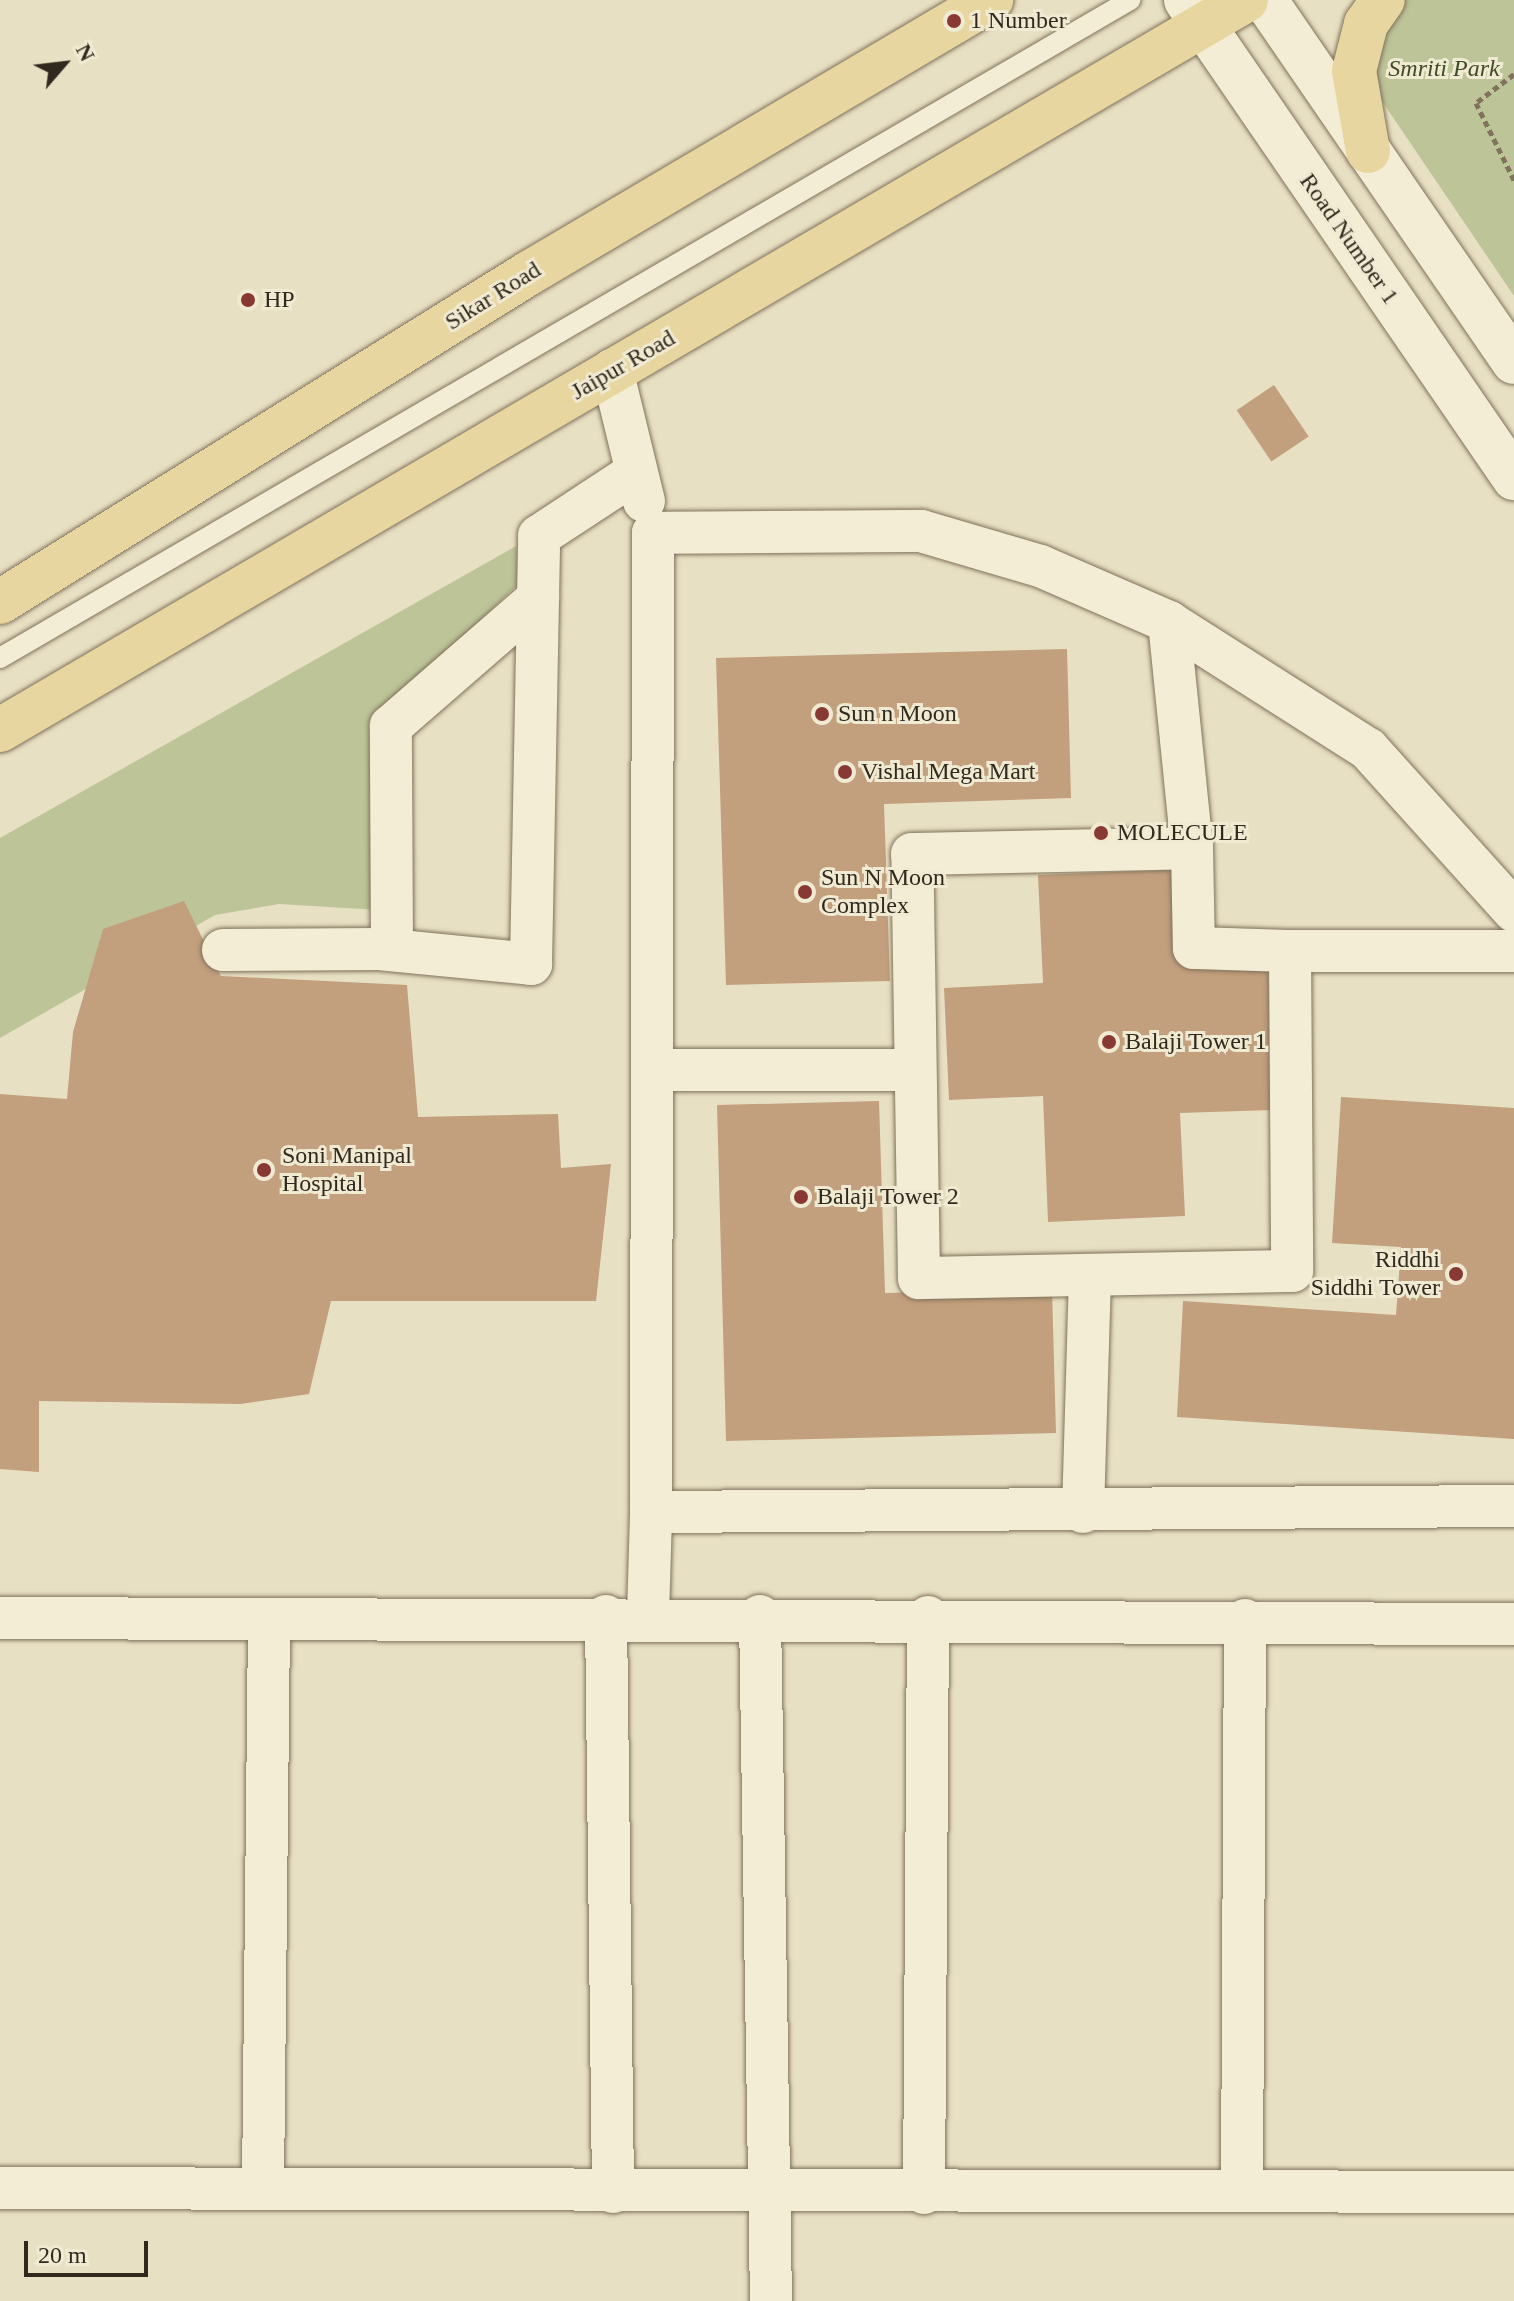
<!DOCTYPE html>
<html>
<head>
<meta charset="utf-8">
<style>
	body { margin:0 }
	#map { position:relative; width:1514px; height:2301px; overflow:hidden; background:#e8e0c3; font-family:Georgia,serif }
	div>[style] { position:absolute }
	.green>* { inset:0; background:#bcc498 }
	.building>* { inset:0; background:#c29f7d; transform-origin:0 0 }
	.path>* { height:5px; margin-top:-2.5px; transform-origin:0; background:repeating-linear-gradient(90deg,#80725c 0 6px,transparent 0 10px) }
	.roads { filter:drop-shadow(0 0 2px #80725c) drop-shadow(0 0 2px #80725c) }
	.lane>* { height:20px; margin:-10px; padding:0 10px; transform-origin:10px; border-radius:10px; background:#f4edd5 }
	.street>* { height:42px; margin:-21px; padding:0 21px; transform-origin:21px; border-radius:21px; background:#f4edd5 }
	.secondary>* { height:44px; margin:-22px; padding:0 22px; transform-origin:22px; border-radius:22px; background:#f4edd5 }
	.primary>* { height:44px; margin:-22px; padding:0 22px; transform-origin:22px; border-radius:22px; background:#e7d69f }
	.dots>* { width:22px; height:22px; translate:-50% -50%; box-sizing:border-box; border:4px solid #f0ead2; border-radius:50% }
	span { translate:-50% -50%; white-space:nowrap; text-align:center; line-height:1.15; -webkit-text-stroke:6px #f0ead2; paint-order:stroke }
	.poi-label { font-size:24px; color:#32291e }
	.left { translate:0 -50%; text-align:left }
	.right { translate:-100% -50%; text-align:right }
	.park-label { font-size:24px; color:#404c27; font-style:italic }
	.street-label { font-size:24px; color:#32291e }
	.north { position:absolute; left:24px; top:24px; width:80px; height:80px; -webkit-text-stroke:6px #f0ead2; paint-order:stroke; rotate:62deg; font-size:22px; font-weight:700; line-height:32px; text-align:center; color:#32291e }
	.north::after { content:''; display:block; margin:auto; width:28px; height:36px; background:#32291e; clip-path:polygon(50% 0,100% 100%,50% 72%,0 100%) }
	.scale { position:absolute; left:24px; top:2241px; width:124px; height:36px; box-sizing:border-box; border:4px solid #32291e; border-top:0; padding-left:10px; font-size:24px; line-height:28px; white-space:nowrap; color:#32291e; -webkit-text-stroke:6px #f0ead2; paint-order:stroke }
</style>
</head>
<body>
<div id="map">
	<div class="green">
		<div style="clip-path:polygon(1398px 0,1514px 0,1514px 296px,1365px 76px)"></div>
		<div style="clip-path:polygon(516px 546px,520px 582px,376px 722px,379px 910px,279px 904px,215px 915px,0 1038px,0 838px)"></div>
	</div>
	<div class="building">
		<div style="left:1274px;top:385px;width:62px;height:45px;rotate:56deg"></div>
		<div style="clip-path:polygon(1067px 649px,1071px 798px,884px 804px,890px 981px,726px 985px,716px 658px)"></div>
		<div style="clip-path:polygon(1187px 869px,1191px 966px,1268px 964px,1274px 1110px,1180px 1113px,1185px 1216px,1048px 1222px,1043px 1096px,949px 1100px,944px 988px,1043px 983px,1038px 875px)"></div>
		<div style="clip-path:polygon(184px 901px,221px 976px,407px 985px,418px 1117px,558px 1114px,561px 1168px,611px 1164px,596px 1301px,331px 1301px,309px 1394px,240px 1404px,39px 1401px,39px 1472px,0 1469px,0 1094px,67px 1099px,73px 1032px,103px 929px)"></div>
		<div style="clip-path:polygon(1341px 1097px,1514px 1108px,1514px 1439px,1177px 1417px,1183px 1301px,1396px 1315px,1401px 1247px,1332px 1243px)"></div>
		<div style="clip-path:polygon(879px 1101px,885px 1293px,1052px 1289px,1056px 1433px,726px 1441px,717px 1105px)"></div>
	</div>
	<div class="path">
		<div style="left:1514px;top:74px;width:48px;rotate:142.7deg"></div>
		<div style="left:1476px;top:103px;width:86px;rotate:63.7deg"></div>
	</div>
	<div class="roads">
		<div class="lane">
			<div style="left:0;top:658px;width:1308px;rotate:-30.21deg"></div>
		</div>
		<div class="street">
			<div style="left:612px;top:370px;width:135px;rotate:76.3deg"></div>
			<div style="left:1169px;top:622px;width:227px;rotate:84.2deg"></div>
			<div style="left:1192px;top:848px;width:100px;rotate:88.9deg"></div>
			<div style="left:1194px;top:948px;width:96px;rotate:1.8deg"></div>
			<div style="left:1290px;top:951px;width:320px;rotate:89.6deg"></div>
			<div style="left:1292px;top:1271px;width:373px;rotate:178.9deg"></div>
			<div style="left:919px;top:1278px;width:424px;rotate:-90.9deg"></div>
			<div style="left:912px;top:854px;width:280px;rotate:-1.2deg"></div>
			<div style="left:1514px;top:911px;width:218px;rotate:-132deg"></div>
			<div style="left:1368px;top:749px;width:236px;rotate:-147.5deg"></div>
			<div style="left:1169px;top:622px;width:141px;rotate:-156.5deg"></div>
			<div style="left:1040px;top:566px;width:124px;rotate:-163.6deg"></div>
			<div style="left:921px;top:531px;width:268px;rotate:179.6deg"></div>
			<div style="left:653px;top:533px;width:979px;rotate:90.12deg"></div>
			<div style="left:651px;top:1512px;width:863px;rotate:-0.4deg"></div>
			<div style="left:223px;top:950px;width:156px;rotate:-0.4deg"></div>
			<div style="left:379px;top:949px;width:153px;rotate:5.6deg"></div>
			<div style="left:531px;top:964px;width:428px;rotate:-88.9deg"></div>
			<div style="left:539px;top:536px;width:115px;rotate:-33.3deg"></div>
			<div style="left:392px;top:950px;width:224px;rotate:-90.3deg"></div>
			<div style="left:391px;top:726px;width:195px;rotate:-41deg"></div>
			<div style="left:1290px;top:951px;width:224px"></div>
			<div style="left:656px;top:1070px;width:258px"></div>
			<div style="left:1083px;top:1512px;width:237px;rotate:-88.3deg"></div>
			<div style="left:606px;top:1616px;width:576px;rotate:89.3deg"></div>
			<div style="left:648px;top:1616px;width:104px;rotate:-88.3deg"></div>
			<div style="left:760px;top:1616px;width:685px;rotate:89.08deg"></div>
			<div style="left:0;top:1618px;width:1514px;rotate:0.23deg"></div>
			<div style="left:263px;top:2187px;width:568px;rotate:-89.39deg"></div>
			<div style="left:0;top:2188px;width:1514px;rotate:0.15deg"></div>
			<div style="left:1242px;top:2189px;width:569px;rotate:-89.7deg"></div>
			<div style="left:924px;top:2193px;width:576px;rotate:-89.6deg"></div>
		</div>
		<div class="secondary">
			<div style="left:1186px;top:0;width:580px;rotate:55.54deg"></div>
			<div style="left:1265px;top:0;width:439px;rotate:55.5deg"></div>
		</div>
		<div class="primary">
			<div style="left:1368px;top:151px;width:81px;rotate:-99.9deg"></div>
			<div style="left:1354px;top:71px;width:49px;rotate:-75.7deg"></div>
			<div style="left:1366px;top:24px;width:29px;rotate:-55deg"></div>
			<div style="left:0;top:602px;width:623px;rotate:-31.88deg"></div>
			<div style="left:529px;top:273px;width:537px;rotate:-30.58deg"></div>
			<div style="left:0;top:730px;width:1444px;rotate:-30.36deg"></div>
		</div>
	</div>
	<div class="dots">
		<div style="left:954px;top:21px;background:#883933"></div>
		<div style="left:248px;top:300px;background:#883933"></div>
		<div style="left:822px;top:714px;background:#883933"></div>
		<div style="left:845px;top:772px;background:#883933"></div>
		<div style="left:1101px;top:833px;background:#883933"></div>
		<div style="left:805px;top:892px;background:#883933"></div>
		<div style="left:1109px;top:1042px;background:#883933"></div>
		<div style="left:264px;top:1170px;background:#883933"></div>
		<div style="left:801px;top:1197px;background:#883933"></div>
		<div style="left:1456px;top:1274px;background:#883933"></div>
	</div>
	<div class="poi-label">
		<span class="left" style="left:970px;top:21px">1 Number</span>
		<span class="left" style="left:264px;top:300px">HP</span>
		<span class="left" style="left:838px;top:714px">Sun n Moon</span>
		<span class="left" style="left:861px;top:772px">Vishal Mega Mart</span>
		<span class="left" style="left:1117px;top:833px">MOLECULE</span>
		<span class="left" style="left:821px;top:892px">Sun N Moon<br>Complex</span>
		<span class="left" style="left:1125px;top:1042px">Balaji Tower 1</span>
		<span class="left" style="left:282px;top:1170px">Soni Manipal<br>Hospital</span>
		<span class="left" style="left:817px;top:1197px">Balaji Tower 2</span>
		<span class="right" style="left:1440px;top:1274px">Riddhi<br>Siddhi Tower</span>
	</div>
	<div class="park-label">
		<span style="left:1444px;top:69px">Smriti Park</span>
	</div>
	<div class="street-label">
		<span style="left:1349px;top:239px;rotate:55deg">Road Number 1</span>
		<span style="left:493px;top:296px;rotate:-32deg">Sikar Road</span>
		<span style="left:623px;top:365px;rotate:-30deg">Jaipur Road</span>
	</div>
	<div class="north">N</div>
	<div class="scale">20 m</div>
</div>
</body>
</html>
